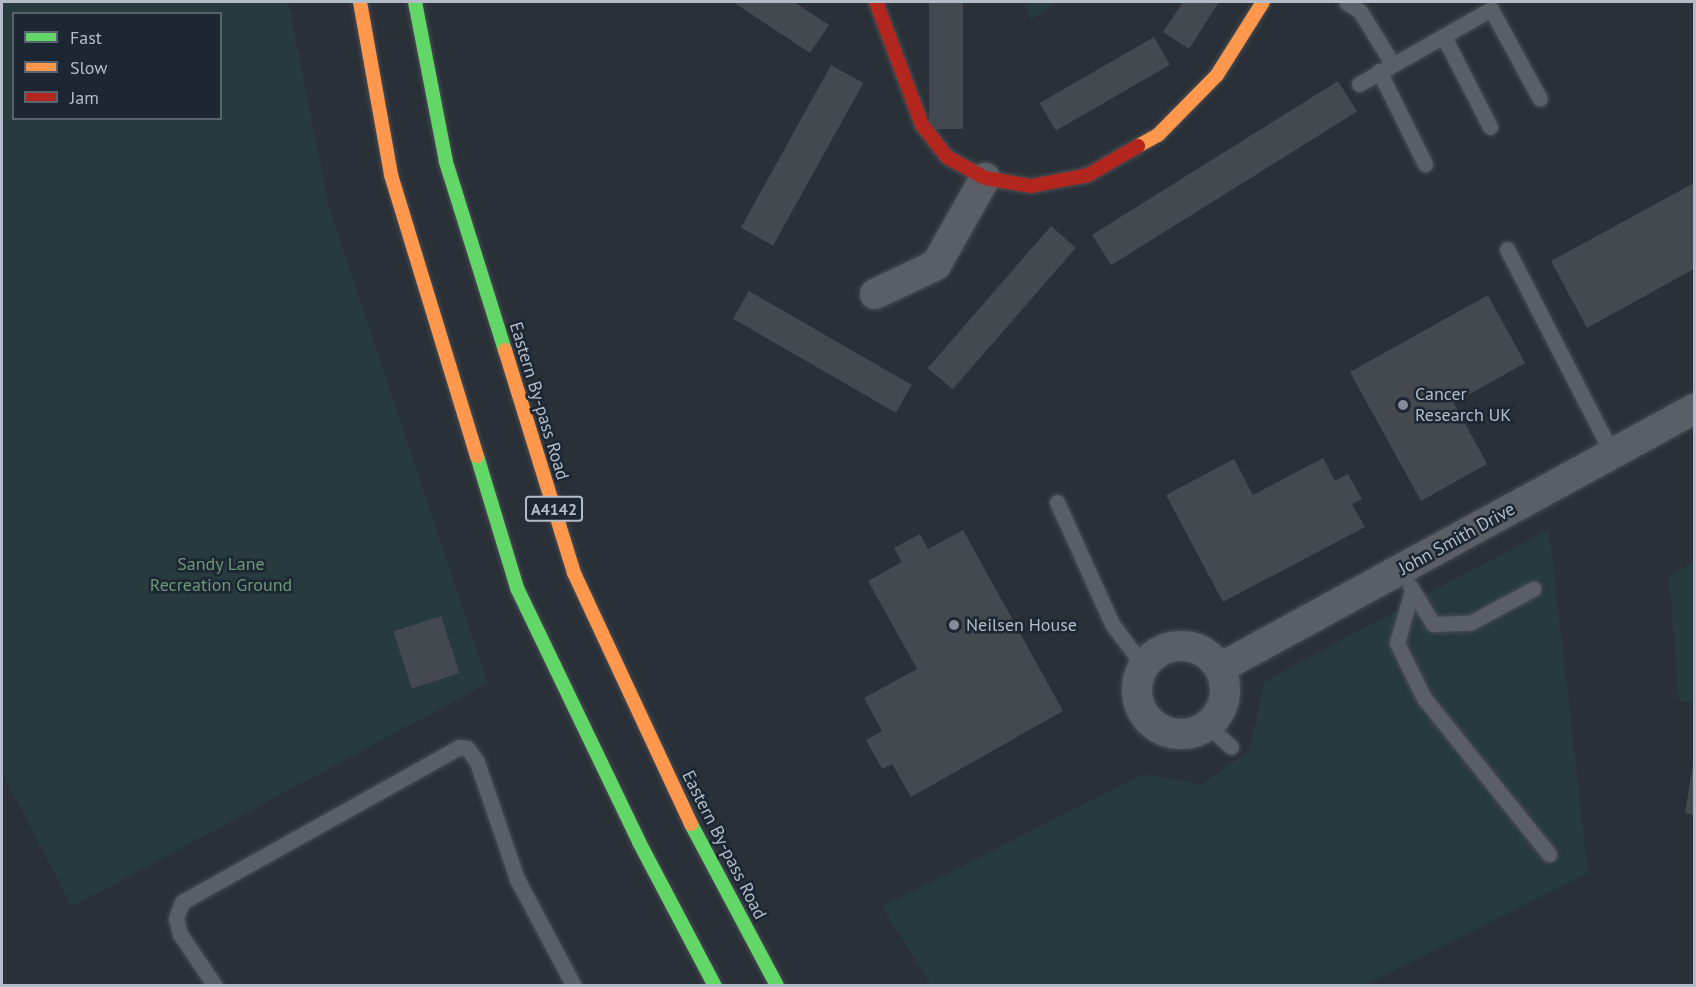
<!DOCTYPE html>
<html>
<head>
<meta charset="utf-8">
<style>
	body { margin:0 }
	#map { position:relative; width:1696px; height:987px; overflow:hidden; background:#2a3038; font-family:"PT Sans",sans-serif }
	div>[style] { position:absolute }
	.green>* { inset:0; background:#273a3e }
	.building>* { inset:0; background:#444950; transform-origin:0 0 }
	.roads { filter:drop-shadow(0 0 2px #484c53) drop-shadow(0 0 2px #484c53) }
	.lane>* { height:15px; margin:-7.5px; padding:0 7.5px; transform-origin:7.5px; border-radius:7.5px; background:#5a5e66 }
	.street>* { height:30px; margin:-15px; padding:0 15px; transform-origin:15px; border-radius:15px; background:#5a5e66 }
	.street>.ring { margin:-15px; padding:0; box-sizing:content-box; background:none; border:30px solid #5a5e66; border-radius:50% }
	.fast>* { height:14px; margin:-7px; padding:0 7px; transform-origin:7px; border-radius:7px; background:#63d668 }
	.slow>* { height:14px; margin:-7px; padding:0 7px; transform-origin:7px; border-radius:7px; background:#ff974d }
	.jam>* { height:14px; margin:-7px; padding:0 7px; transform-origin:7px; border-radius:7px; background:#b3261e }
	.dots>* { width:16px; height:16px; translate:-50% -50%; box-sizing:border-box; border:3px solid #1d2633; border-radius:50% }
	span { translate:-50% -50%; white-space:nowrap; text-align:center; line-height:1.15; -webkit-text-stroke:5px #1d2633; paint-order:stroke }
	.shield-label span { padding:2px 4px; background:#1d2633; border:2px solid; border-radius:4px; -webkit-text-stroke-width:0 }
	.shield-label { font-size:16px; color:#b4bcc9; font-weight:700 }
	.poi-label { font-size:18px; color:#b4bcc9 }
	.left { translate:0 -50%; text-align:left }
	.street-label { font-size:18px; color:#b4bcc9 }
	.park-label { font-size:18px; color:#6b9a76 }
	.frame { position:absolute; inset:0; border:3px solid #b4bcc9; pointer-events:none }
	.legend { position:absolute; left:12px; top:12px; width:210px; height:108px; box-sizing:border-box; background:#1d2633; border:2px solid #59626f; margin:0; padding:8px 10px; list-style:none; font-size:18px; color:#b4bcc9 }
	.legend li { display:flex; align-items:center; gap:12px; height:30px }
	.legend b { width:30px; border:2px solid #59626f }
</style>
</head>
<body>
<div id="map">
	<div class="green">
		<div style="clip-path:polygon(evenodd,2px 2px,288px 2px,328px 203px,488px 683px,72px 907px,2px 773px,2px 2px,14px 14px,220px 14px,220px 118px,14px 118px,14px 14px)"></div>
		<div style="clip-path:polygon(1024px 2px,1057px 2px,1031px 20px)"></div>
		<div style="clip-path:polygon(1549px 529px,1588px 873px,1365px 985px,931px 985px,882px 907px,1143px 774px,1202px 784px,1249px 751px,1265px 681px)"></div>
		<div style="clip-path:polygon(1694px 562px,1694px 703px,1679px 701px,1669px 577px)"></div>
	</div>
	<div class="building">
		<div style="clip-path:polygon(733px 2px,794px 2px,829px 25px,810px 53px)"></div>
		<div style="left:929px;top:2px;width:34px;height:127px"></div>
		<div style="clip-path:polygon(1183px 2px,1219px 2px,1189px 49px,1163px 32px)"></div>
		<div style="left:1154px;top:37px;width:32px;height:132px;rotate:60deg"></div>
		<div style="left:831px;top:65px;width:37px;height:186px;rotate:29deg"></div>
		<div style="left:1338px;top:81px;width:36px;height:290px;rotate:58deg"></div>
		<div style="clip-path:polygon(1694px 183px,1694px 269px,1587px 328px,1551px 261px)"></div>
		<div style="left:1051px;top:226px;width:33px;height:188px;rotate:41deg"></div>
		<div style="left:749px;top:291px;width:188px;height:32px;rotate:30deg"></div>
		<div style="clip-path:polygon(1488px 295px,1525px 363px,1454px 403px,1487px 464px,1421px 501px,1350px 372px)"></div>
		<div style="clip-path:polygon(1323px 458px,1335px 481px,1348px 474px,1362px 499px,1352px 504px,1365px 527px,1223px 602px,1166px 495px,1234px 459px,1253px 495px)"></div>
		<div style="clip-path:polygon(963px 530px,1063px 711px,911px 797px,892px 764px,882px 769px,866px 740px,882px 731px,864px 698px,917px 669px,868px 581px,902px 562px,894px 548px,920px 534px,928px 549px)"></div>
		<div style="left:441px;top:616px;width:60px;height:50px;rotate:72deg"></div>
		<div style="clip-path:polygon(1693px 764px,1694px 764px,1694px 815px,1685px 813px)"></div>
	</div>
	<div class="roads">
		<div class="lane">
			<div style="left:1346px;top:2px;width:17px;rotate:33deg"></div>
			<div style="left:1360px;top:11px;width:61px;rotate:58.4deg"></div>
			<div style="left:1444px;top:37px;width:101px;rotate:62.9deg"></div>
			<div style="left:1379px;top:71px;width:104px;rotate:63.7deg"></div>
			<div style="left:1359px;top:84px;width:152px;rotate:-29.6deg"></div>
			<div style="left:1491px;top:9px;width:102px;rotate:61.4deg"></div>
			<div style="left:1507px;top:249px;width:229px;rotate:62.8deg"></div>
			<div style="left:1057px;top:502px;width:134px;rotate:65.7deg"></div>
			<div style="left:1112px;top:624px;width:39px;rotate:53deg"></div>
			<div style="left:1135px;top:655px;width:13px;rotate:29deg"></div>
			<div style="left:1410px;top:586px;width:44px;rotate:58.8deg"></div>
			<div style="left:1433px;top:624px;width:37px;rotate:-2deg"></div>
			<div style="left:1470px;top:623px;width:72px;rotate:-28.4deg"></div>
			<div style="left:1412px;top:590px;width:55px;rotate:105.8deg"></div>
			<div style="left:1397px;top:643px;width:61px;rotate:63.9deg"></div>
			<div style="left:1424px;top:698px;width:200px;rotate:51.3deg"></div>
			<div style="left:1208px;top:726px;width:31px;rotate:42deg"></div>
			<div style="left:215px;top:986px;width:63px;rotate:-123.9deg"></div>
			<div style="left:180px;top:934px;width:16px;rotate:-104deg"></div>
			<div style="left:176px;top:918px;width:17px;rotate:-69deg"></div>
			<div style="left:182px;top:902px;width:317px;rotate:-29.2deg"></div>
			<div style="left:459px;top:747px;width:8px;rotate:7deg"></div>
			<div style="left:467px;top:748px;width:17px;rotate:54deg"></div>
			<div style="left:477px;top:762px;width:124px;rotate:71.1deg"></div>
			<div style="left:517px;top:879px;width:121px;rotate:62deg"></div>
		</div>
		<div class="street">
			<div style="left:875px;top:294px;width:68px;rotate:-25.4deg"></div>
			<div style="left:936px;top:265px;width:100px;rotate:-60.6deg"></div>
			<div class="ring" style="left:1137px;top:646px;width:58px;height:58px"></div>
			<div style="left:1220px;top:668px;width:540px;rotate:-28.65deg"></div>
		</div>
		<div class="fast">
			<div style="left:415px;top:2px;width:163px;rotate:79deg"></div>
			<div style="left:446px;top:162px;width:197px;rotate:72.6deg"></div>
			<div style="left:477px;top:456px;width:138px;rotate:73.1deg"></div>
			<div style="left:517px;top:588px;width:282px;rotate:64.3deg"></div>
			<div style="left:639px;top:842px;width:163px;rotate:62.2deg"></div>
			<div style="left:691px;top:824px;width:183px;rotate:62deg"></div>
		</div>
		<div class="slow">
			<div style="left:360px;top:2px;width:176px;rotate:79.8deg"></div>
			<div style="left:391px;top:175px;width:294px;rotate:73deg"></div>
			<div style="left:1138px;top:146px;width:23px;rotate:-29deg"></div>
			<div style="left:1158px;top:135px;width:84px;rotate:-45.5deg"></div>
			<div style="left:1217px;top:75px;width:86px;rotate:-57.8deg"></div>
			<div style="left:505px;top:350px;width:233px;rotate:72.8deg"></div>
			<div style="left:574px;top:573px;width:277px;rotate:65deg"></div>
		</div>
		<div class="jam">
			<div style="left:876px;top:2px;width:131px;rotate:69.5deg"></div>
			<div style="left:922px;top:125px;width:41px;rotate:52deg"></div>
			<div style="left:947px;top:157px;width:43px;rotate:28.9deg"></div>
			<div style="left:985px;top:178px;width:47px;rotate:9.9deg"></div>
			<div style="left:1031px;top:186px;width:58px;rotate:-10.9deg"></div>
			<div style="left:1088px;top:175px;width:58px;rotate:-30.1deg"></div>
		</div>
	</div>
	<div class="dots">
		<div style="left:1403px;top:405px;background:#848b96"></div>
		<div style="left:954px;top:625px;background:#848b96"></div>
	</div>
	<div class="shield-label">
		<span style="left:554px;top:509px">A4142</span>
	</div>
	<div class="poi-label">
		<span class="left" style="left:1415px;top:405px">Cancer<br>Research UK</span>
		<span class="left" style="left:966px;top:625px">Neilsen House</span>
	</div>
	<div class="street-label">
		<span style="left:539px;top:401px;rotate:73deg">Eastern By-pass Road</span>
		<span style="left:1457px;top:539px;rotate:-29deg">John Smith Drive</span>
		<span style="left:724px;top:845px;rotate:63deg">Eastern By-pass Road</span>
	</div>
	<div class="park-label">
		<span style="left:221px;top:575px">Sandy Lane<br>Recreation Ground</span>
	</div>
	<div class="frame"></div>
	<ul class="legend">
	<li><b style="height:8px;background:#63d668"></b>Fast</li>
	<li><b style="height:8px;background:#ff974d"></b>Slow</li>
	<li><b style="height:8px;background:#b3261e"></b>Jam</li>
	</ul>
</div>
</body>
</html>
